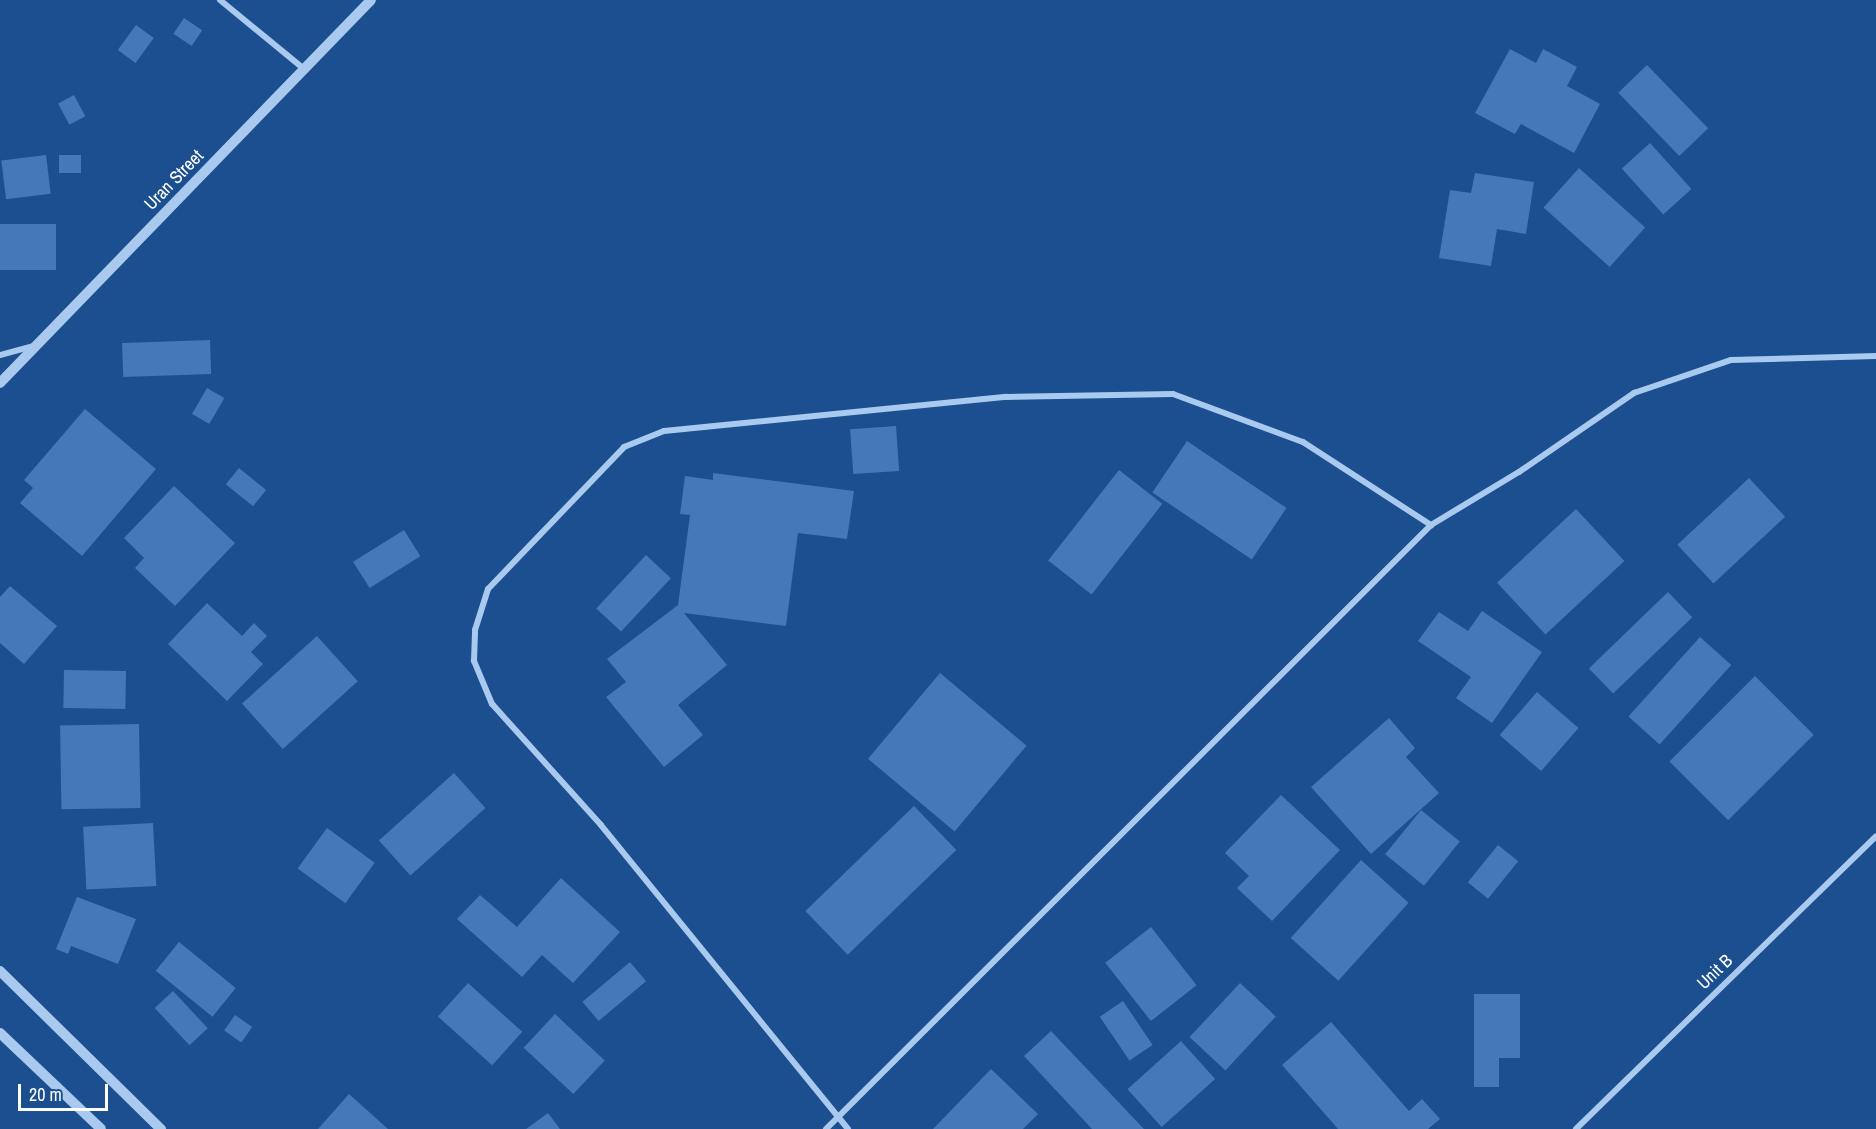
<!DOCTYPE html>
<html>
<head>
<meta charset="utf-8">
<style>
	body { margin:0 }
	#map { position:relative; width:1876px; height:1129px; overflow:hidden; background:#1b4f8f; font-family:"Archivo Narrow",sans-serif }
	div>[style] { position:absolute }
	.building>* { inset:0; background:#4478b7; transform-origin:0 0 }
	.minor>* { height:6px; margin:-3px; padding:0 3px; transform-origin:3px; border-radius:3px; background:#a9c9ee }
	.tertiary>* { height:10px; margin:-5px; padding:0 5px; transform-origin:5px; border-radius:5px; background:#a9c9ee }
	span { translate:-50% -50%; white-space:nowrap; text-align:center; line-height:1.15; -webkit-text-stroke:6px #1b4f8f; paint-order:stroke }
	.street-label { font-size:18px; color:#fff }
	.scale { position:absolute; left:18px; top:1084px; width:90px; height:27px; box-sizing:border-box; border:3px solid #fff; border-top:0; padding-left:8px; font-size:18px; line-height:21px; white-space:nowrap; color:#fff; -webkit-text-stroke:4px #1b4f8f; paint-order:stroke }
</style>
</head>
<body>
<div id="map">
	<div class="building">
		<div style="left:184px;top:18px;width:22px;height:19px;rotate:34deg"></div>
		<div style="left:136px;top:25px;width:22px;height:31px;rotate:36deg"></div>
		<div style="clip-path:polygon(1510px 49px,1536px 63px,1543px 49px,1577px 67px,1567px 86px,1600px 104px,1574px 153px,1521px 124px,1515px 134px,1475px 113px)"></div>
		<div style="left:1647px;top:65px;width:88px;height:40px;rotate:46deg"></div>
		<div style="left:74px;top:95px;width:24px;height:18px;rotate:62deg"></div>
		<div style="left:1650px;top:143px;width:62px;height:38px;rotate:48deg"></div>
		<div style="left:46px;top:155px;width:39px;height:45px;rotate:83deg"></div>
		<div style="left:59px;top:155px;width:22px;height:18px"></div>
		<div style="left:1579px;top:168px;width:89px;height:53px;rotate:42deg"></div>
		<div style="clip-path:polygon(1475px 173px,1534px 182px,1526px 234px,1497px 229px,1491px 266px,1439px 258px,1450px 190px,1471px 193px)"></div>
		<div style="left:0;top:224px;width:56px;height:46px"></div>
		<div style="left:210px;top:340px;width:34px;height:88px;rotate:88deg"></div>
		<div style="left:207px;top:388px;width:20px;height:30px;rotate:30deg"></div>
		<div style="clip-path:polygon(85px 409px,156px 469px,82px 556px,20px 503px,33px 488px,24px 480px)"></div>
		<div style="left:896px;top:426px;width:45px;height:46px;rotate:86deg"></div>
		<div style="left:1187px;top:441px;width:120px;height:62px;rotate:34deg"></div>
		<div style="left:239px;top:468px;width:35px;height:21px;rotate:39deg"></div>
		<div style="left:1119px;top:470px;width:55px;height:115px;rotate:38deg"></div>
		<div style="clip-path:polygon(713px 473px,854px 491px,847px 539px,798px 533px,786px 626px,684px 613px,727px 665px,678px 705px,703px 735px,664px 767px,606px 697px,626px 682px,607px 659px,678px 605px,690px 515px,680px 514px,685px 476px,713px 480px)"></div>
		<div style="left:1749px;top:478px;width:53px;height:98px;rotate:47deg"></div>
		<div style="clip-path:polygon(174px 486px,235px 543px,175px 606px,135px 568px,144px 558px,124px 538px)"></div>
		<div style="left:1576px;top:509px;width:71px;height:108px;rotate:47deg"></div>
		<div style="left:404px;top:530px;width:31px;height:60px;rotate:58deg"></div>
		<div style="left:646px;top:555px;width:34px;height:73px;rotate:43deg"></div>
		<div style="clip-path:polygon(10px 586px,57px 626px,24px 664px,0 643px,0 597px)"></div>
		<div style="left:1668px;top:592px;width:35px;height:110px;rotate:46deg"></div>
		<div style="clip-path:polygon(207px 603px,242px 636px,254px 623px,267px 636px,251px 652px,263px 664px,227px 701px,168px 644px)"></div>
		<div style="clip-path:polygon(1482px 611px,1542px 652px,1492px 723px,1456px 698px,1471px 677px,1418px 641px,1439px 612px,1468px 631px)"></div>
		<div style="left:317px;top:636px;width:61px;height:101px;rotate:48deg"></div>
		<div style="left:1700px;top:637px;width:42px;height:107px;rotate:42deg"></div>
		<div style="left:64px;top:670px;width:62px;height:38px;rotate:1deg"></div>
		<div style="left:940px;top:673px;width:113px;height:112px;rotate:40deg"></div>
		<div style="left:1755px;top:676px;width:83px;height:121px;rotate:45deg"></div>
		<div style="left:1537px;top:692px;width:55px;height:57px;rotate:41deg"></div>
		<div style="clip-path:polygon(1389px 718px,1415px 748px,1406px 757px,1439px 793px,1371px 854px,1311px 787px)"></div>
		<div style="left:139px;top:724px;width:84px;height:79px;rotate:89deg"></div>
		<div style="left:454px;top:773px;width:47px;height:101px;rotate:48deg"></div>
		<div style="clip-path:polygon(1281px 795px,1340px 850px,1272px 921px,1237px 888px,1249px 876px,1225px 853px)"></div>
		<div style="left:914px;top:806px;width:61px;height:151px;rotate:46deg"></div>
		<div style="left:1421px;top:810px;width:50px;height:57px;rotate:39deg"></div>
		<div style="left:153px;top:823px;width:63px;height:70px;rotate:87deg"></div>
		<div style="left:327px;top:828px;width:59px;height:50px;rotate:36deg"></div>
		<div style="left:1498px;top:845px;width:26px;height:48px;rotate:39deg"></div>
		<div style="left:1361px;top:860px;width:64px;height:105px;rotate:42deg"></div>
		<div style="clip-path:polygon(561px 878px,620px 932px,573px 983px,542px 955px,522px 977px,457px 919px,480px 895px,517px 927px)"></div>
		<div style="clip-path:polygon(77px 897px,136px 919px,118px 964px,71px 946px,68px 954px,56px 949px)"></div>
		<div style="left:1151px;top:927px;width:74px;height:58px;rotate:52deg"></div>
		<div style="left:179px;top:942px;width:73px;height:37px;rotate:39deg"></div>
		<div style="left:630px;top:962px;width:25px;height:62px;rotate:50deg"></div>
		<div style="left:468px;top:983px;width:73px;height:45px;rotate:42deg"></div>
		<div style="left:1240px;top:983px;width:49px;height:74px;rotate:43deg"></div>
		<div style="left:173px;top:991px;width:51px;height:25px;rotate:47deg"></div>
		<div style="clip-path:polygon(1474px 994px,1520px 994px,1520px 1058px,1499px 1058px,1499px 1087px,1474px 1087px)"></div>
		<div style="left:1123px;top:1001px;width:53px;height:28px;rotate:56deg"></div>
		<div style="left:555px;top:1014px;width:68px;height:46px;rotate:43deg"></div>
		<div style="left:235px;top:1015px;width:21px;height:19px;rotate:35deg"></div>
		<div style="clip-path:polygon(1331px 1022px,1409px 1111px,1422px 1099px,1440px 1119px,1428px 1129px,1338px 1129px,1282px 1065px)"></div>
		<div style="clip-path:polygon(1051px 1031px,1144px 1129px,1092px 1129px,1024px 1056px)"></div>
		<div style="left:1181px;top:1041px;width:51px;height:72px;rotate:48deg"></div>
		<div style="clip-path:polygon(991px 1069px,1038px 1114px,1023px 1129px,933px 1129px)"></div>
		<div style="clip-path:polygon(349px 1094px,388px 1129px,318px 1129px)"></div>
		<div style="clip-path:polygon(548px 1113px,560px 1129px,526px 1129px)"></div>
	</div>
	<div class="minor">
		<div style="left:220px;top:0;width:109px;rotate:39.4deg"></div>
		<div style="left:0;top:355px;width:35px;rotate:-15deg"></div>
		<div style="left:826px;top:1129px;width:855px;rotate:-44.95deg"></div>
		<div style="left:1431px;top:525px;width:103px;rotate:-31.1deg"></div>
		<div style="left:1519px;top:472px;width:140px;rotate:-34.5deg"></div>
		<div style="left:1634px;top:393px;width:102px;rotate:-18.8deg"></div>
		<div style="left:1731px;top:360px;width:145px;rotate:-1.6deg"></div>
		<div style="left:848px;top:1129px;width:392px;rotate:-129.1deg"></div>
		<div style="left:601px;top:825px;width:163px;rotate:-132deg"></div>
		<div style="left:492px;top:704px;width:47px;rotate:-112.7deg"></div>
		<div style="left:474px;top:661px;width:31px;rotate:-88deg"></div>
		<div style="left:475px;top:630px;width:43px;rotate:-72.4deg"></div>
		<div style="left:488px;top:589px;width:197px;rotate:-46.2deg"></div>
		<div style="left:624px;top:447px;width:43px;rotate:-21.8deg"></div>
		<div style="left:664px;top:431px;width:344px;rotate:-5.7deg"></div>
		<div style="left:1006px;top:397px;width:167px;rotate:-1deg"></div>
		<div style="left:1173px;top:394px;width:139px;rotate:20.3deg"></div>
		<div style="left:1303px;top:442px;width:153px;rotate:33deg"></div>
		<div style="left:1576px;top:1129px;width:419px;rotate:-44.3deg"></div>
	</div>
	<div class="tertiary">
		<div style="left:0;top:383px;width:533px;rotate:-45.91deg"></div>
		<div style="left:0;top:971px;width:226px;rotate:44.5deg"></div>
		<div style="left:0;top:1033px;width:139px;rotate:43.5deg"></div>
	</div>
	<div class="street-label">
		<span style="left:174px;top:180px;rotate:-46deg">Uran Street</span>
		<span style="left:1715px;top:972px;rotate:-44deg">Unit B</span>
	</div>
	<div class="scale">20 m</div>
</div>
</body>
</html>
